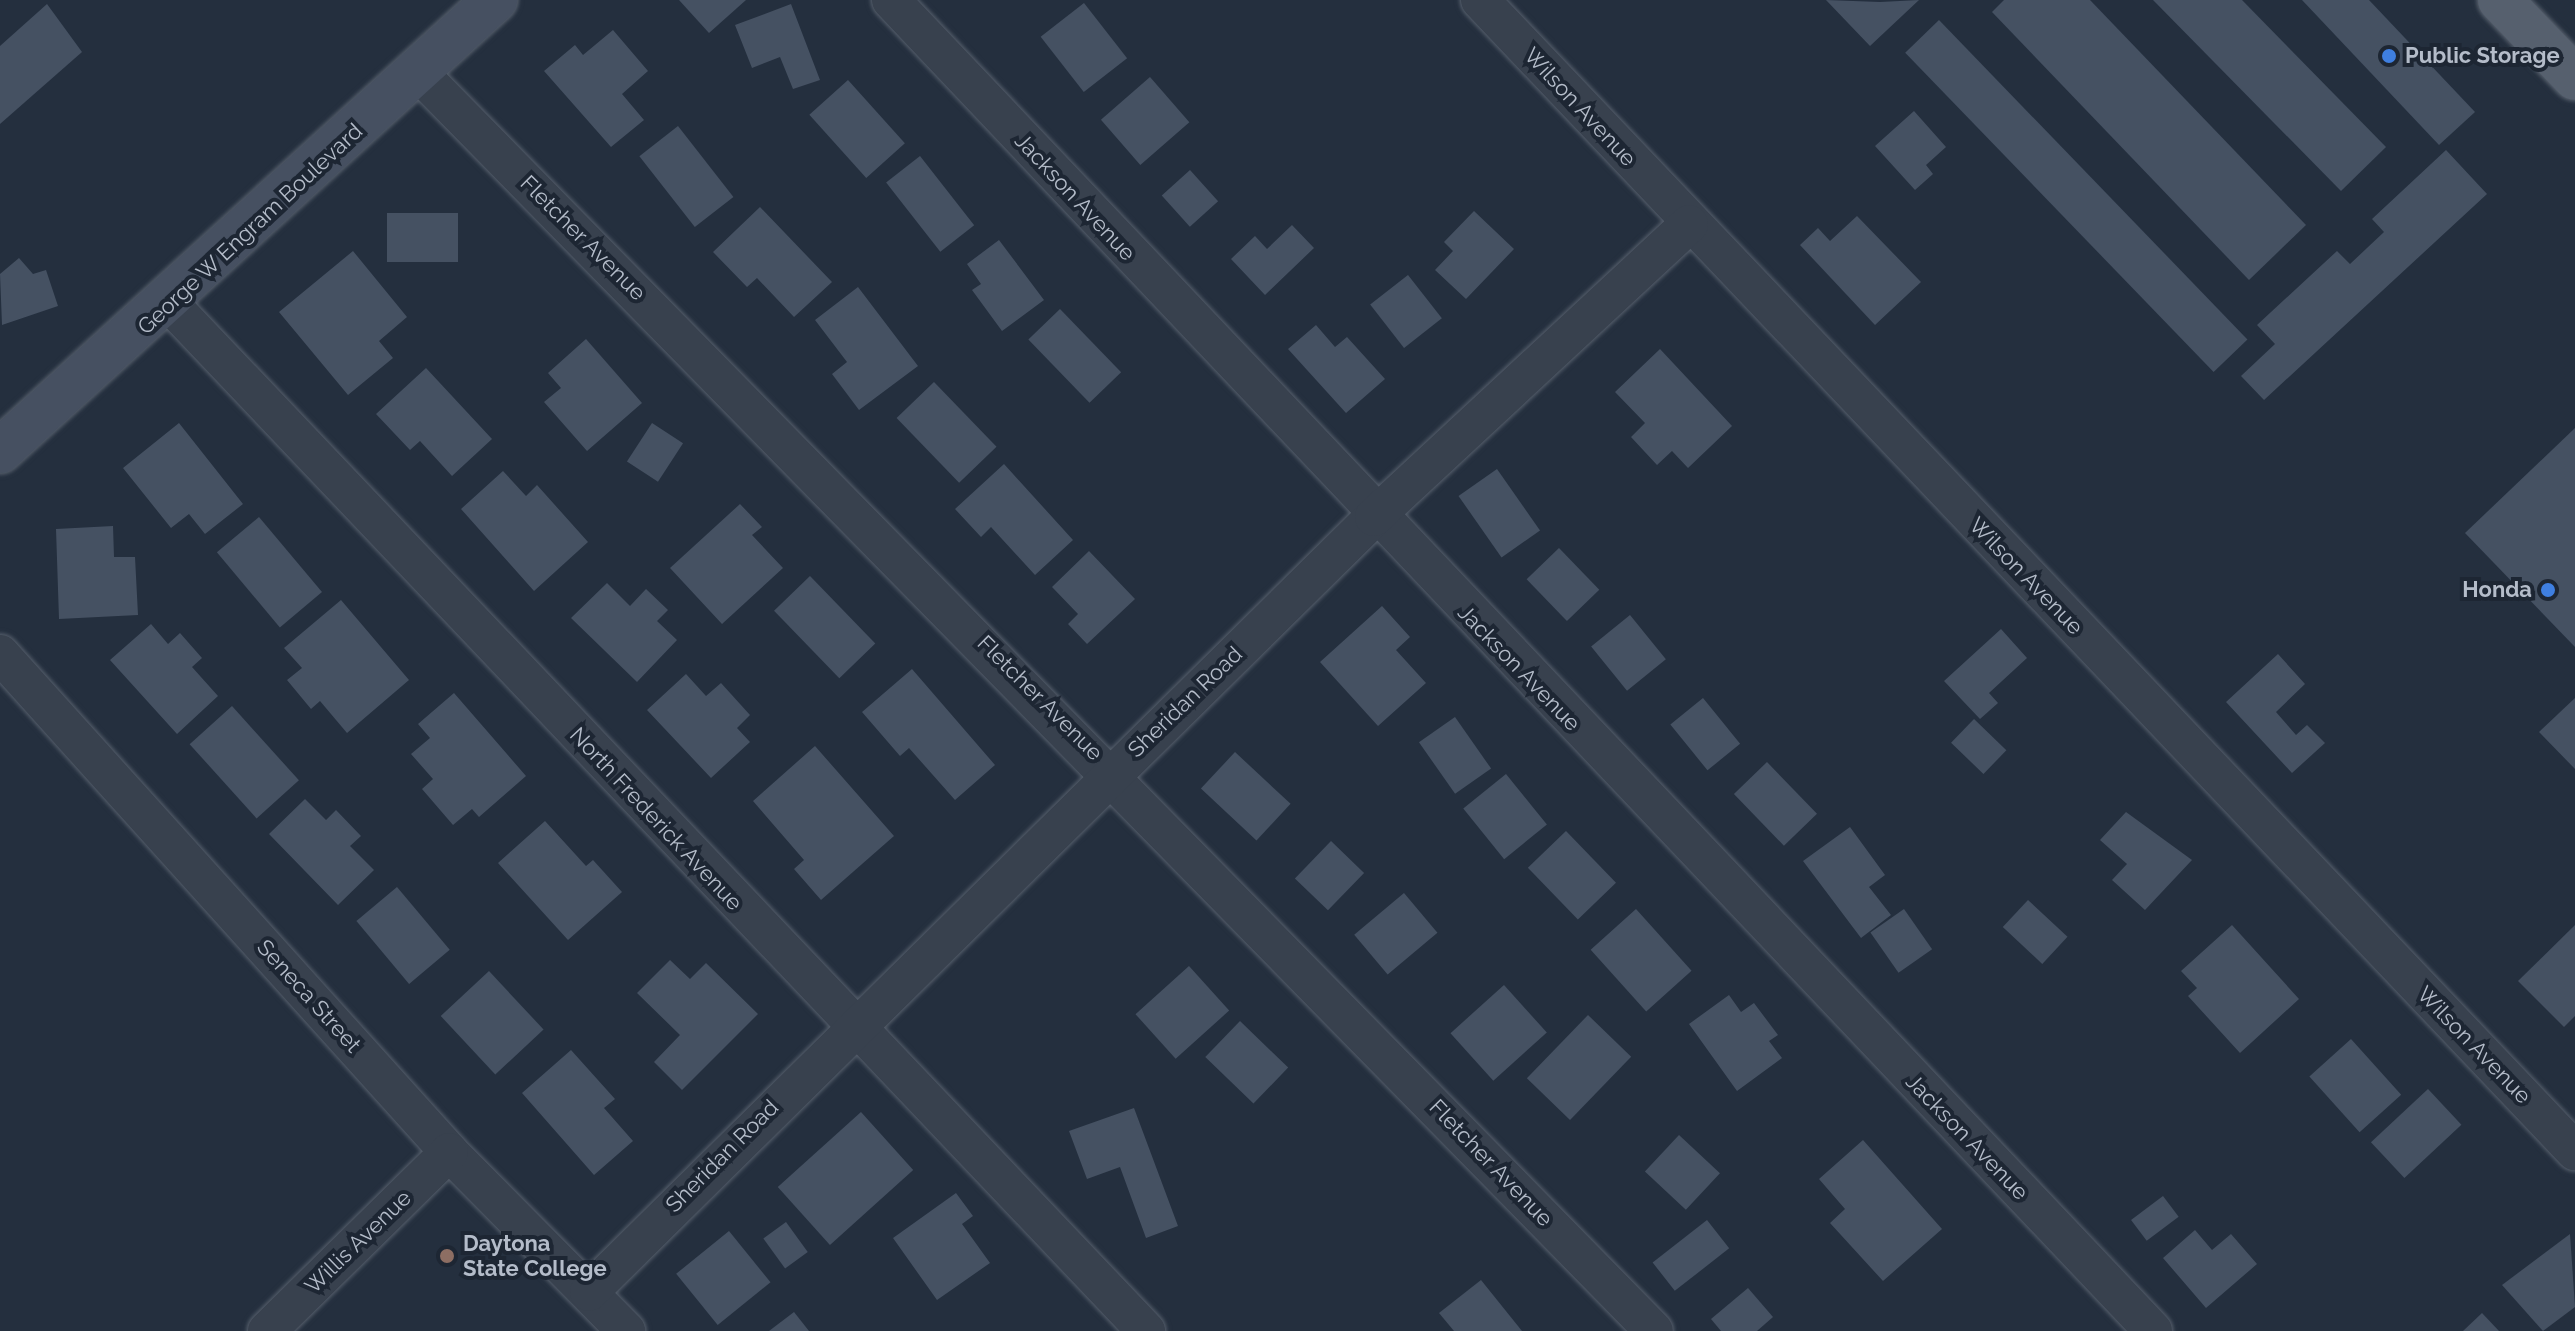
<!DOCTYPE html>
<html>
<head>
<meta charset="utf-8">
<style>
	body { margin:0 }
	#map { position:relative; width:2575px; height:1331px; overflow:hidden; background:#242f3e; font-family:Raleway,sans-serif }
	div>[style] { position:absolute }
	.building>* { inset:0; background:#455162; transform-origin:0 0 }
	.roads { filter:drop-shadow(0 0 2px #565f6c) drop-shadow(0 0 2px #565f6c) }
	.minor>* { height:38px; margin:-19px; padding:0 19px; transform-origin:19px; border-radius:19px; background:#38414e }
	.secondary>* { height:44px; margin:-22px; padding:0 22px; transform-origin:22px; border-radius:22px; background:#465061 }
	.primary>* { height:44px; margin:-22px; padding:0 22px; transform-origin:22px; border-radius:22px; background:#56606e }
	.dots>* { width:22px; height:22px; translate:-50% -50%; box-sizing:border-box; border:4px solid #1d2633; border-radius:50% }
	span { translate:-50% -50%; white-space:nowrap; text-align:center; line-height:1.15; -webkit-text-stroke:8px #1d2633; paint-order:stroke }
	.poi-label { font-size:22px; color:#b4bcc9; font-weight:700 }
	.left { translate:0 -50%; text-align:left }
	.right { translate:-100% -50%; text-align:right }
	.street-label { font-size:22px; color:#b4bcc9 }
</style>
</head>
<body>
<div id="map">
	<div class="building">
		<div style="clip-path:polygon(679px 0,746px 0,709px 33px)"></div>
		<div style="clip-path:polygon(1826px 0,1880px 2px,1919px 0,1870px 46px)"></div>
		<div style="clip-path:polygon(2004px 0,2090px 0,2306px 225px,2249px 280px,1992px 12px)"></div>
		<div style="clip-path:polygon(2153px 0,2242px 0,2386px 147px,2341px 191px)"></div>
		<div style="clip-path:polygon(2302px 0,2369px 0,2475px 112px,2439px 145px)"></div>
		<div style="left:1084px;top:3px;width:70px;height:55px;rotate:52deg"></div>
		<div style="clip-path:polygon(47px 4px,82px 52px,0 124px,0 46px)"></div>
		<div style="clip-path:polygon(791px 4px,820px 80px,793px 89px,780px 57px,752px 68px,735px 25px)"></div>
		<div style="left:1939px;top:20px;width:444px;height:47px;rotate:46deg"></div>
		<div style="clip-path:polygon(613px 30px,648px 71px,622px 94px,644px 120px,611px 147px,544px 71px,575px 45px,583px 55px)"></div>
		<div style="left:1150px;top:77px;width:60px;height:65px;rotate:49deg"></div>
		<div style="left:848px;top:80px;width:85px;height:52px;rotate:48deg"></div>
		<div style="clip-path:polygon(1914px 111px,1946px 147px,1926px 165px,1933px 174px,1915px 190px,1875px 146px)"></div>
		<div style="left:678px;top:126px;width:90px;height:49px;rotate:52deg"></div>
		<div style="clip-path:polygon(2446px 150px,2487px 194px,2264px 400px,2241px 376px,2275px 344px,2257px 325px,2337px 251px,2350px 264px,2384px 232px,2372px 219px)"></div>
		<div style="left:920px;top:156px;width:88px;height:43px;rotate:52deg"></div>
		<div style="left:1190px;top:170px;width:42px;height:38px;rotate:48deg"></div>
		<div style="clip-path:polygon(760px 207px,832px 282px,794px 317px,757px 278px,747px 287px,713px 252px)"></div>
		<div style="clip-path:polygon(1474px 211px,1514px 249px,1466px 299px,1435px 270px,1453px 251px,1444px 242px)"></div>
		<div style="left:387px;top:213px;width:71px;height:49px"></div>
		<div style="clip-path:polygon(1857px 216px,1921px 282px,1875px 325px,1800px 245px,1818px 228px,1830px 241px)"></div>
		<div style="clip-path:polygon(1292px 225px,1314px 248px,1265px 295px,1231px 259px,1255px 236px,1267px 249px)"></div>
		<div style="clip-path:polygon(999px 240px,1044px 300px,1002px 331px,972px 290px,981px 284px,967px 264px)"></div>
		<div style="clip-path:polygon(353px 251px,407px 317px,379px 341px,393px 358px,348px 395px,279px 312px)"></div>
		<div style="clip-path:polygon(19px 258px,33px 274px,46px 270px,58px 306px,2px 325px,0 274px)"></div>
		<div style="left:1408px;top:275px;width:55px;height:48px;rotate:52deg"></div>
		<div style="clip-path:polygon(858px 287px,918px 366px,859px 410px,832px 374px,847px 362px,815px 320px)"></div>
		<div style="left:1060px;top:309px;width:88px;height:44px;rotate:46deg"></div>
		<div style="clip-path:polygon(1316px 325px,1335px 347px,1347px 337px,1385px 379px,1346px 413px,1288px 349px)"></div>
		<div style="clip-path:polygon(586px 339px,642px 403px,587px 451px,544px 402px,561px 388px,548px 373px)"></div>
		<div style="clip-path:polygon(1660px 349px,1732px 426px,1688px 468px,1672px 451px,1657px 465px,1631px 437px,1645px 423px,1615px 392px)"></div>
		<div style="clip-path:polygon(426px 368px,492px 439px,452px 476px,420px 441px,410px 450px,376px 414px)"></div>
		<div style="left:934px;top:382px;width:90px;height:52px;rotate:46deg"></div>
		<div style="clip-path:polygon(179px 423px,243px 504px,205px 534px,189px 514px,171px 528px,123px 468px)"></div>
		<div style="left:652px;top:423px;width:37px;height:46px;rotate:33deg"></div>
		<div style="clip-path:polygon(2575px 428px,2575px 647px,2465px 533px)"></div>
		<div style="clip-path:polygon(1004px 464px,1073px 540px,1035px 575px,991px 527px,981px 537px,955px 509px)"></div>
		<div style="left:1497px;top:469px;width:75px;height:47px;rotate:55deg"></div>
		<div style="clip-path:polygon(503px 471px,526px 496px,537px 485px,588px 542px,534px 591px,461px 509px)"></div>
		<div style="clip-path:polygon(740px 504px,762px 527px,752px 535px,783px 568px,722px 624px,670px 568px)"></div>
		<div style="left:259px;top:517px;width:98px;height:55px;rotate:50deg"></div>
		<div style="clip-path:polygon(113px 526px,114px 557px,135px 557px,138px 615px,59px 619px,56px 529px)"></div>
		<div style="left:1559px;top:548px;width:58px;height:45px;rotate:46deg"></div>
		<div style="clip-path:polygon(1089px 551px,1135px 599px,1087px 644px,1068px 624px,1078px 614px,1052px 587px)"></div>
		<div style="left:810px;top:576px;width:94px;height:50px;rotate:46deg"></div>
		<div style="clip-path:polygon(607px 583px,630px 606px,646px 589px,668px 610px,657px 621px,677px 640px,637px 682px,571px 618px)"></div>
		<div style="clip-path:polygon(341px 600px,409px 680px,347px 733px,320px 701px,311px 709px,287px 680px,302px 668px,284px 648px)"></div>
		<div style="clip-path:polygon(1382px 606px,1410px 637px,1396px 650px,1426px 683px,1378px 726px,1320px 662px)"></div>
		<div style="left:1630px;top:615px;width:57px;height:50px;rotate:51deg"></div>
		<div style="clip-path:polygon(151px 624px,168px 644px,180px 633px,202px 658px,192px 667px,218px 696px,177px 734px,110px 660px)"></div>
		<div style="clip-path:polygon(2001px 629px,2027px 658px,1989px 693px,1998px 703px,1980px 719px,1944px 681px)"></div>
		<div style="clip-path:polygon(2278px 654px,2305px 684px,2276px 712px,2296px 735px,2307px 725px,2325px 743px,2292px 773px,2226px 702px)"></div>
		<div style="clip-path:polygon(912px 669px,995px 765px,955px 800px,909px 748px,900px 756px,862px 712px)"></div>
		<div style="clip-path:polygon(686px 674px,706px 696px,721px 683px,750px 715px,737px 728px,750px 742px,711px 778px,647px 710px)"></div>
		<div style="clip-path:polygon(454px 693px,526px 776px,479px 817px,472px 809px,453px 825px,422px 789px,433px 779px,411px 754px,430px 738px,418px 724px)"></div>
		<div style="left:1703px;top:698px;width:59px;height:42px;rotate:51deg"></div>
		<div style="clip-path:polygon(2575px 698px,2575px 769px,2539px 732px)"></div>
		<div style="left:232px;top:706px;width:100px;height:57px;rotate:48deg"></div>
		<div style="left:1455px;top:717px;width:63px;height:44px;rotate:55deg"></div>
		<div style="left:1974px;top:719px;width:45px;height:33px;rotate:44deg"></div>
		<div style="clip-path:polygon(815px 746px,894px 836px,821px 900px,794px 869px,804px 860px,753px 801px)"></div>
		<div style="left:1235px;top:752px;width:76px;height:50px;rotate:43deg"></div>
		<div style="left:1767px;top:762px;width:72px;height:46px;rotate:46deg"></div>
		<div style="left:1506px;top:774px;width:65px;height:55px;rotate:51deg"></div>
		<div style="clip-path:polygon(305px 799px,326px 820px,336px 810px,361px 836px,350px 846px,374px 870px,338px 905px,269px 834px)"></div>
		<div style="clip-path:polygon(2126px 812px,2192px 860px,2145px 910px,2112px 880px,2127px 864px,2100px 840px)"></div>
		<div style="clip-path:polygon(545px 821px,586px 866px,593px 860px,622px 892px,568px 940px,498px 863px)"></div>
		<div style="clip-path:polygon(1850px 827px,1885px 875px,1869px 887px,1891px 915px,1861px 938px,1803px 861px)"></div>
		<div style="left:1566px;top:831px;width:72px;height:53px;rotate:46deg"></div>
		<div style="left:1331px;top:841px;width:46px;height:52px;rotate:44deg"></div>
		<div style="left:397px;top:887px;width:82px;height:53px;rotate:50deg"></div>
		<div style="left:1404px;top:893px;width:52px;height:65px;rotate:50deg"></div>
		<div style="left:2028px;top:900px;width:54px;height:37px;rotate:43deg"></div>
		<div style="left:1636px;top:909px;width:83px;height:61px;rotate:48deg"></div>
		<div style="left:1904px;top:909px;width:49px;height:41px;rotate:55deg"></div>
		<div style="clip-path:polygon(2232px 925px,2299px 999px,2240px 1053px,2188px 996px,2197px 988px,2181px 971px)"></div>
		<div style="clip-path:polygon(2575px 925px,2575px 1016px,2564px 1027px,2518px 981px)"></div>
		<div style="clip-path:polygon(670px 960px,690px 979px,706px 963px,758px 1014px,682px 1090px,654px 1062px,680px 1035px,637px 993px)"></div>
		<div style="left:1189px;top:966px;width:60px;height:72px;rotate:48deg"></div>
		<div style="left:489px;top:971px;width:80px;height:66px;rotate:47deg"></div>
		<div style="left:1504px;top:985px;width:64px;height:72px;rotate:48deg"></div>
		<div style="clip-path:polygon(1729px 995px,1741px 1012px,1754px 1003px,1778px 1035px,1769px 1041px,1782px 1058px,1737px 1091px,1689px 1024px)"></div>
		<div style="left:1588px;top:1015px;width:60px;height:88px;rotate:44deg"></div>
		<div style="left:1240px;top:1021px;width:67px;height:50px;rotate:44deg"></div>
		<div style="left:2351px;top:1039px;width:75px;height:56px;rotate:48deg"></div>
		<div style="clip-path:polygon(571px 1050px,615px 1099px,604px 1108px,633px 1141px,594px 1175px,522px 1093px)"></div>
		<div style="left:2428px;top:1089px;width:49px;height:78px;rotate:47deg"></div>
		<div style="clip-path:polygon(1134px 1108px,1178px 1226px,1146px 1238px,1120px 1167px,1087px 1179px,1069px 1131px)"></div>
		<div style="left:861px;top:1112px;width:78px;height:112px;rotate:48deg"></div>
		<div style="left:1679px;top:1135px;width:56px;height:50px;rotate:43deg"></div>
		<div style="clip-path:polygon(1863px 1140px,1942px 1229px,1883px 1281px,1830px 1223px,1845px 1209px,1819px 1179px)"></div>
		<div style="clip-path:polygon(956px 1193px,973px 1216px,962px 1224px,990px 1263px,937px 1300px,893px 1238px)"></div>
		<div style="left:2163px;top:1196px;width:26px;height:40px;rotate:53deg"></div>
		<div style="left:1707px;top:1220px;width:36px;height:69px;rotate:52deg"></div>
		<div style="left:786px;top:1222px;width:37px;height:28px;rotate:54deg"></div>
		<div style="clip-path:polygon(2195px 1230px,2212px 1250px,2231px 1234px,2257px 1264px,2206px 1308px,2163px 1258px)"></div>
		<div style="left:729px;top:1231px;width:66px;height:68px;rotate:51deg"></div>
		<div style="clip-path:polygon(2570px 1234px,2575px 1307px,2543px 1331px,2502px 1285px)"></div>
		<div style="clip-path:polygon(1481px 1280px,1522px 1331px,1454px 1331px,1439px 1313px)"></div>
		<div style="clip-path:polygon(1748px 1288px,1773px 1317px,1757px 1331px,1721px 1331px,1711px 1319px)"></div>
		<div style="clip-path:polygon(794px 1312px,809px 1331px,769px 1331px)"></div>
		<div style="clip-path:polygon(2482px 1313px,2499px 1331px,2463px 1331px)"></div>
	</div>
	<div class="roads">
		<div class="minor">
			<div style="left:891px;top:0;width:1834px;rotate:46.52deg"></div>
			<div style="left:1480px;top:0;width:1589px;rotate:46.43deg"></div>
			<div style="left:418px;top:72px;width:1764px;rotate:45.53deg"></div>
			<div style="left:170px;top:304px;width:1417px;rotate:46.46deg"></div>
			<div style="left:0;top:654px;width:671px;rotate:47.96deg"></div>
			<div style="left:449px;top:1152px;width:252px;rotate:45.3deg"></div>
			<div style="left:589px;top:1292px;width:1103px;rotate:-44.63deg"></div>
			<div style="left:1374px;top:517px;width:430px;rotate:-42.9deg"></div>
			<div style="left:267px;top:1331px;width:255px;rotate:-44.5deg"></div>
		</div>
		<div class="secondary">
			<div style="left:0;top:451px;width:670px;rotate:-42.34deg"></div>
		</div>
		<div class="primary">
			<div style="left:2500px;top:0;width:108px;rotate:46.1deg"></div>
		</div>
	</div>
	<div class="dots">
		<div style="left:2389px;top:56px;background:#3f7fe0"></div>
		<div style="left:2548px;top:590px;background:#3f7fe0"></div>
		<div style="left:447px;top:1256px;background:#8d6e63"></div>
	</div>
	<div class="poi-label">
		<span class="left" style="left:2405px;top:56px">Public Storage</span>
		<span class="right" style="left:2532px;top:590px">Honda</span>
		<span class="left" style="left:463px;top:1256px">Daytona<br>State College</span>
	</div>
	<div class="street-label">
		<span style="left:1580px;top:107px;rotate:47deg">Wilson Avenue</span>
		<span style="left:1075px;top:197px;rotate:47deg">Jackson Avenue</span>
		<span style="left:250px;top:229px;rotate:-43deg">George W Engram Boulevard</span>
		<span style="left:583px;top:238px;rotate:45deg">Fletcher Avenue</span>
		<span style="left:2026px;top:576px;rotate:46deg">Wilson Avenue</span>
		<span style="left:1519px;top:668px;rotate:46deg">Jackson Avenue</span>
		<span style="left:1040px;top:698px;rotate:45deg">Fletcher Avenue</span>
		<span style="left:1185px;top:702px;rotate:-44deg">Sheridan Road</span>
		<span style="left:656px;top:819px;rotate:47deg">North Frederick Avenue</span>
		<span style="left:309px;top:996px;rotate:48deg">Seneca Street</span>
		<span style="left:2474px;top:1045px;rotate:46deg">Wilson Avenue</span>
		<span style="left:1967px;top:1137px;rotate:46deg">Jackson Avenue</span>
		<span style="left:722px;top:1156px;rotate:-45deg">Sheridan Road</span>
		<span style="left:1491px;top:1163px;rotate:46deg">Fletcher Avenue</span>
		<span style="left:358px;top:1242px;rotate:-44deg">Willis Avenue</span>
	</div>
</div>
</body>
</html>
